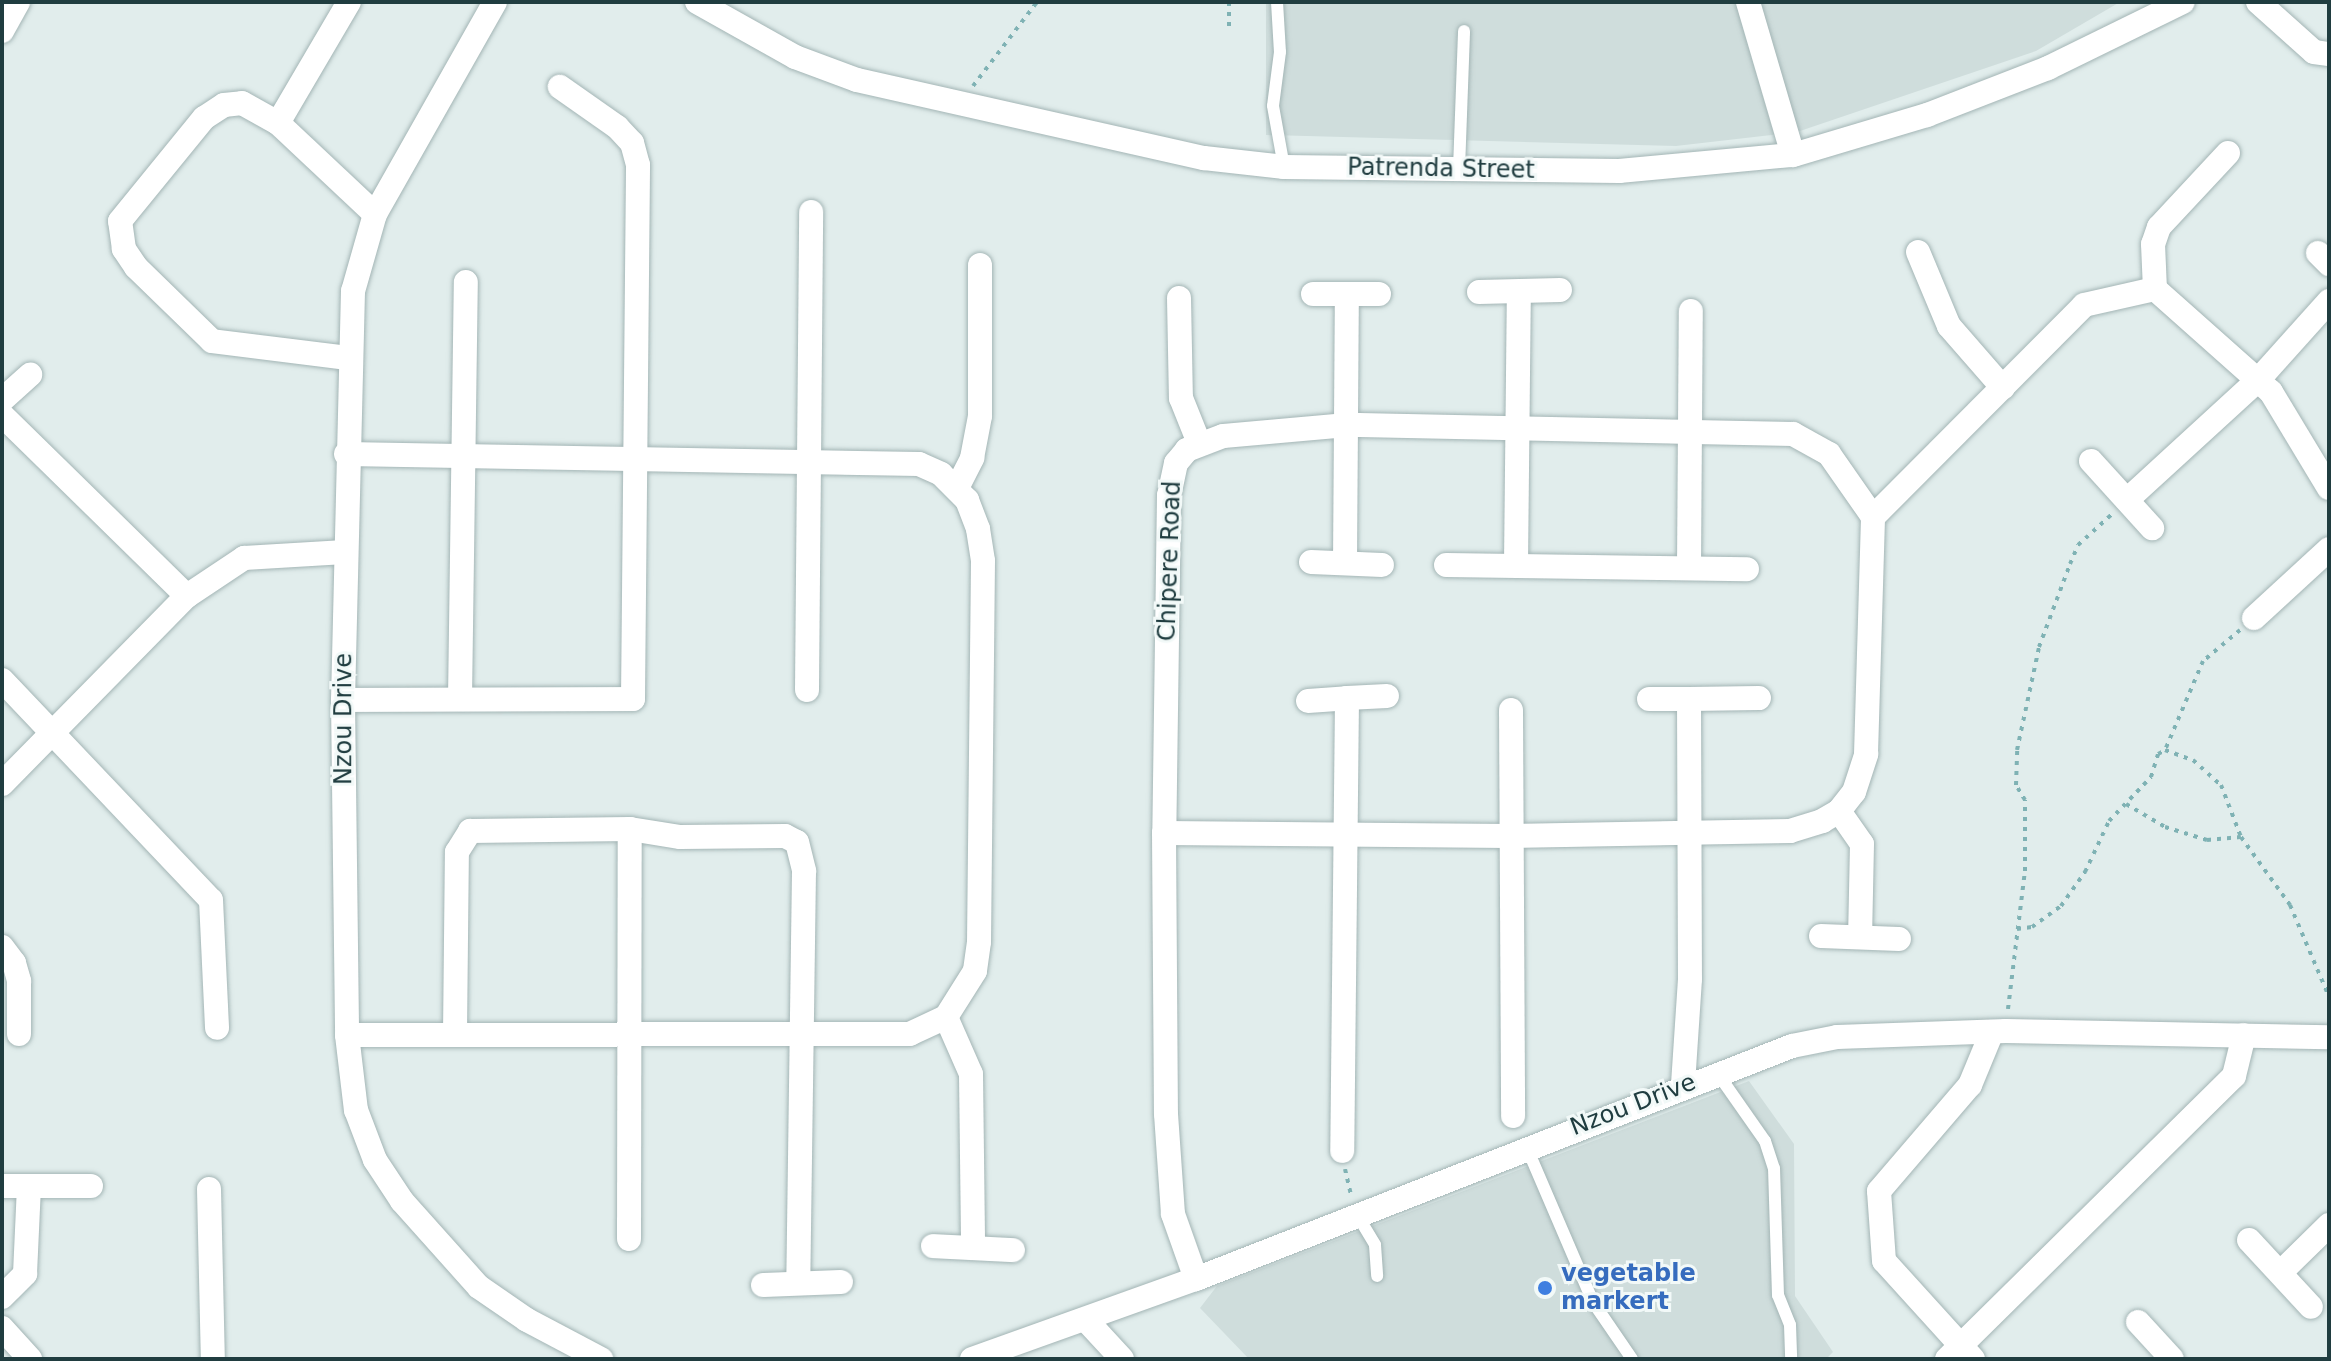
<!DOCTYPE html>
<html>
<head>
<meta charset="utf-8">
<style>
	body { margin:0 }
	#map { position:relative; width:2331px; height:1361px; overflow:hidden; background:#e1edec; font-family:"DejaVu Sans",sans-serif }
	div>[style] { position:absolute }
	.built>* { inset:0; background:#cfdddc }
	.path>* { height:4px; margin-top:-2px; transform-origin:0; background:repeating-linear-gradient(90deg,#7fb2b4 0 4px,transparent 0 10px) }
	.roads { filter:drop-shadow(0 0 2px #a3b5b5) drop-shadow(0 0 2px #a3b5b5) }
	.lane>* { height:12px; margin:-6px; padding:0 6px; transform-origin:6px; border-radius:6px; background:#fff }
	.street>* { height:24px; margin:-12px; padding:0 12px; transform-origin:12px; border-radius:12px; background:#fff }
	.secondary>* { height:24px; margin:-12px; padding:0 12px; transform-origin:12px; border-radius:12px; background:#fff }
	.dots>* { width:22px; height:22px; translate:-50% -50%; box-sizing:border-box; border:4px solid #f2f9f8; border-radius:50% }
	span { translate:-50% -50%; white-space:nowrap; text-align:center; line-height:1.15; -webkit-text-stroke:6px #f2f9f8; paint-order:stroke }
	.street-label { font-size:24px; color:#203d40 }
	.shop-label { font-size:24px; color:#366cbe; font-weight:700 }
	.left { translate:0 -50%; text-align:left }
	.frame { position:absolute; inset:0; border:4px solid #203d40; pointer-events:none }
</style>
</head>
<body>
<div id="map">
	<div class="built">
		<div style="clip-path:polygon(1266px 2px,2120px 2px,2036px 51px,1797px 132px,1676px 146px,1266px 135px)"></div>
		<div style="clip-path:polygon(1749px 1081px,1794px 1144px,1795px 1296px,1833px 1352px,1826px 1359px,1249px 1359px,1200px 1308px,1217px 1286px)"></div>
	</div>
	<div class="path">
		<div style="left:1229px;top:26px;width:24px;rotate:-90deg"></div>
		<div style="left:973px;top:86px;width:106px;rotate:-52.7deg"></div>
		<div style="left:2240px;top:630px;width:48px;rotate:140deg"></div>
		<div style="left:2203px;top:661px;width:97px;rotate:113.1deg"></div>
		<div style="left:2165px;top:750px;width:30px;rotate:20deg"></div>
		<div style="left:2193px;top:760px;width:38px;rotate:42deg"></div>
		<div style="left:2221px;top:785px;width:56px;rotate:69deg"></div>
		<div style="left:2241px;top:837px;width:84px;rotate:54.2deg"></div>
		<div style="left:2290px;top:905px;width:100px;rotate:67deg"></div>
		<div style="left:2126px;top:804px;width:45px;rotate:30.5deg"></div>
		<div style="left:2165px;top:827px;width:44px;rotate:17.2deg"></div>
		<div style="left:2207px;top:840px;width:34px;rotate:-5deg"></div>
		<div style="left:2017px;top:929px;width:15px;rotate:-8deg"></div>
		<div style="left:2032px;top:927px;width:36px;rotate:-36deg"></div>
		<div style="left:2061px;top:906px;width:42px;rotate:-54.8deg"></div>
		<div style="left:2085px;top:872px;width:56px;rotate:-64.8deg"></div>
		<div style="left:2109px;top:821px;width:61px;rotate:-46.3deg"></div>
		<div style="left:2151px;top:777px;width:24px;rotate:-73deg"></div>
		<div style="left:2158px;top:754px;width:7px;rotate:-27deg"></div>
		<div style="left:2008px;top:1009px;width:139px;rotate:-83deg"></div>
		<div style="left:2025px;top:871px;width:71px;rotate:-90deg"></div>
		<div style="left:2025px;top:800px;width:17px;rotate:-121deg"></div>
		<div style="left:2016px;top:785px;width:35px;rotate:-88deg"></div>
		<div style="left:2017px;top:750px;width:105px;rotate:-77.9deg"></div>
		<div style="left:2039px;top:647px;width:89px;rotate:-69.5deg"></div>
		<div style="left:2070px;top:564px;width:21px;rotate:-67deg"></div>
		<div style="left:2078px;top:545px;width:45px;rotate:-42.3deg"></div>
		<div style="left:1345px;top:1169px;width:28px;rotate:77deg"></div>
	</div>
	<div class="roads">
		<div class="lane">
			<div style="left:1277px;top:2px;width:50px;rotate:86.6deg"></div>
			<div style="left:1280px;top:52px;width:54px;rotate:97.4deg"></div>
			<div style="left:1273px;top:106px;width:62px;rotate:79.8deg"></div>
			<div style="left:1459px;top:169px;width:138px;rotate:-87.9deg"></div>
			<div style="left:1718px;top:1074px;width:82px;rotate:55deg"></div>
			<div style="left:1765px;top:1141px;width:28px;rotate:72deg"></div>
			<div style="left:1774px;top:1168px;width:127px;rotate:88.2deg"></div>
			<div style="left:1778px;top:1295px;width:32px;rotate:68deg"></div>
			<div style="left:1790px;top:1325px;width:34px;rotate:88deg"></div>
			<div style="left:1527px;top:1148px;width:168px;rotate:66.8deg"></div>
			<div style="left:1593px;top:1302px;width:69px;rotate:55.6deg"></div>
			<div style="left:1356px;top:1213px;width:37px;rotate:59deg"></div>
			<div style="left:1375px;top:1245px;width:31px;rotate:86deg"></div>
		</div>
		<div class="street">
			<div style="left:495px;top:2px;width:244px;rotate:119.5deg"></div>
			<div style="left:375px;top:214px;width:80px;rotate:105.9deg"></div>
			<div style="left:353px;top:291px;width:409px;rotate:91.4deg"></div>
			<div style="left:343px;top:700px;width:335px;rotate:89.3deg"></div>
			<div style="left:347px;top:1035px;width:76px;rotate:83.2deg"></div>
			<div style="left:356px;top:1110px;width:53px;rotate:69.2deg"></div>
			<div style="left:375px;top:1160px;width:49px;rotate:56.6deg"></div>
			<div style="left:402px;top:1201px;width:115px;rotate:48.2deg"></div>
			<div style="left:479px;top:1287px;width:58px;rotate:34.5deg"></div>
			<div style="left:527px;top:1320px;width:84px;rotate:27.8deg"></div>
			<div style="left:1748px;top:2px;width:159px;rotate:73.6deg"></div>
			<div style="left:2258px;top:2px;width:75px;rotate:41.8deg"></div>
			<div style="left:2314px;top:52px;width:15px;rotate:8deg"></div>
			<div style="left:278px;top:123px;width:140px;rotate:-59.6deg"></div>
			<div style="left:2228px;top:153px;width:101px;rotate:133deg"></div>
			<div style="left:2159px;top:227px;width:18px;rotate:109deg"></div>
			<div style="left:2153px;top:244px;width:45px;rotate:87.5deg"></div>
			<div style="left:2155px;top:289px;width:155px;rotate:41.6deg"></div>
			<div style="left:2271px;top:392px;width:112px;rotate:58.9deg"></div>
			<div style="left:1918px;top:252px;width:80px;rotate:67.3deg"></div>
			<div style="left:1949px;top:326px;width:82px;rotate:48.9deg"></div>
			<div style="left:2318px;top:253px;width:16px;rotate:45deg"></div>
			<div style="left:1479px;top:292px;width:81px;rotate:-1.4deg"></div>
			<div style="left:1313px;top:294px;width:66px"></div>
			<div style="left:1179px;top:298px;width:100px;rotate:88.9deg"></div>
			<div style="left:1181px;top:398px;width:48px;rotate:68.2deg"></div>
			<div style="left:348px;top:358px;width:137px;rotate:-172.9deg"></div>
			<div style="left:212px;top:341px;width:106px;rotate:-135.8deg"></div>
			<div style="left:136px;top:267px;width:22px;rotate:-124deg"></div>
			<div style="left:124px;top:249px;width:28px;rotate:-98deg"></div>
			<div style="left:120px;top:221px;width:133px;rotate:-50.8deg"></div>
			<div style="left:204px;top:118px;width:24px;rotate:-33deg"></div>
			<div style="left:224px;top:105px;width:18px;rotate:-6deg"></div>
			<div style="left:242px;top:103px;width:41px;rotate:29.1deg"></div>
			<div style="left:278px;top:123px;width:133px;rotate:43.2deg"></div>
			<div style="left:2px;top:400px;width:38px;rotate:-42deg"></div>
			<div style="left:2px;top:415px;width:259px;rotate:44.4deg"></div>
			<div style="left:346px;top:454px;width:573px;rotate:1deg"></div>
			<div style="left:919px;top:464px;width:24px;rotate:24deg"></div>
			<div style="left:941px;top:474px;width:37px;rotate:45deg"></div>
			<div style="left:967px;top:500px;width:31px;rotate:69deg"></div>
			<div style="left:978px;top:529px;width:32px;rotate:81deg"></div>
			<div style="left:983px;top:561px;width:381px;rotate:90.6deg"></div>
			<div style="left:979px;top:942px;width:29px;rotate:98deg"></div>
			<div style="left:975px;top:971px;width:54px;rotate:122.2deg"></div>
			<div style="left:946px;top:1017px;width:40px;rotate:155deg"></div>
			<div style="left:910px;top:1034px;width:563px;rotate:179.9deg"></div>
			<div style="left:2091px;top:461px;width:91px;rotate:47.7deg"></div>
			<div style="left:957px;top:488px;width:34px;rotate:-63deg"></div>
			<div style="left:972px;top:458px;width:43px;rotate:-79.2deg"></div>
			<div style="left:980px;top:416px;width:151px;rotate:-90deg"></div>
			<div style="left:2127px;top:500px;width:179px;rotate:-42.5deg"></div>
			<div style="left:2259px;top:379px;width:105px;rotate:-48.1deg"></div>
			<div style="left:1873px;top:517px;width:299px;rotate:-45.1deg"></div>
			<div style="left:2084px;top:305px;width:73px;rotate:-12.7deg"></div>
			<div style="left:1311px;top:562px;width:71px;rotate:2.4deg"></div>
			<div style="left:1345px;top:563px;width:269px;rotate:-89.6deg"></div>
			<div style="left:1446px;top:565px;width:301px;rotate:0.8deg"></div>
			<div style="left:1516px;top:565px;width:273px;rotate:-89.4deg"></div>
			<div style="left:1689px;top:568px;width:257px;rotate:-89.6deg"></div>
			<div style="left:2254px;top:618px;width:102px;rotate:-42.6deg"></div>
			<div style="left:2px;top:680px;width:303px;rotate:46.5deg"></div>
			<div style="left:211px;top:900px;width:128px;rotate:87.3deg"></div>
			<div style="left:807px;top:690px;width:478px;rotate:-89.5deg"></div>
			<div style="left:1347px;top:698px;width:40px;rotate:-2.9deg"></div>
			<div style="left:460px;top:699px;width:417px;rotate:-89.2deg"></div>
			<div style="left:1649px;top:699px;width:40px"></div>
			<div style="left:1689px;top:699px;width:280px;rotate:89.8deg"></div>
			<div style="left:1690px;top:979px;width:106px;rotate:93.8deg"></div>
			<div style="left:1689px;top:699px;width:70px;rotate:-0.8deg"></div>
			<div style="left:343px;top:700px;width:290px;rotate:-0.2deg"></div>
			<div style="left:633px;top:699px;width:534px;rotate:-89.46deg"></div>
			<div style="left:638px;top:165px;width:23px;rotate:-105deg"></div>
			<div style="left:632px;top:143px;width:22px;rotate:-133deg"></div>
			<div style="left:617px;top:127px;width:70px;rotate:-144.9deg"></div>
			<div style="left:1308px;top:701px;width:39px;rotate:-4deg"></div>
			<div style="left:1347px;top:698px;width:453px;rotate:90.6deg"></div>
			<div style="left:1511px;top:710px;width:406px;rotate:89.7deg"></div>
			<div style="left:2px;top:784px;width:264px;rotate:-45.5deg"></div>
			<div style="left:187px;top:596px;width:69px;rotate:-33.7deg"></div>
			<div style="left:244px;top:558px;width:101px;rotate:-3.4deg"></div>
			<div style="left:1839px;top:811px;width:40px;rotate:55.1deg"></div>
			<div style="left:1862px;top:844px;width:93px;rotate:91.2deg"></div>
			<div style="left:1164px;top:833px;width:345px;rotate:0.5deg"></div>
			<div style="left:1509px;top:836px;width:281px;rotate:-1deg"></div>
			<div style="left:1790px;top:831px;width:34px;rotate:-17deg"></div>
			<div style="left:1822px;top:821px;width:20px;rotate:-30deg"></div>
			<div style="left:1839px;top:811px;width:24px;rotate:-52deg"></div>
			<div style="left:1854px;top:792px;width:40px;rotate:-72deg"></div>
			<div style="left:1866px;top:754px;width:237px;rotate:-88.3deg"></div>
			<div style="left:1873px;top:517px;width:77px;rotate:-124.9deg"></div>
			<div style="left:1829px;top:454px;width:41px;rotate:-150.9deg"></div>
			<div style="left:1793px;top:434px;width:446px;rotate:-178.8deg"></div>
			<div style="left:1347px;top:425px;width:124px;rotate:174.9deg"></div>
			<div style="left:1223px;top:436px;width:39px;rotate:159deg"></div>
			<div style="left:1187px;top:450px;width:17px;rotate:130deg"></div>
			<div style="left:1176px;top:463px;width:33px;rotate:102deg"></div>
			<div style="left:1169px;top:495px;width:338px;rotate:90.8deg"></div>
			<div style="left:1164px;top:833px;width:281px;rotate:89.6deg"></div>
			<div style="left:1166px;top:1114px;width:100px;rotate:86deg"></div>
			<div style="left:1173px;top:1214px;width:69px;rotate:70.5deg"></div>
			<div style="left:1821px;top:936px;width:78px;rotate:2.2deg"></div>
			<div style="left:2px;top:947px;width:20px;rotate:53deg"></div>
			<div style="left:14px;top:963px;width:19px;rotate:74deg"></div>
			<div style="left:19px;top:981px;width:53px;rotate:90deg"></div>
			<div style="left:946px;top:1017px;width:62px;rotate:66.3deg"></div>
			<div style="left:971px;top:1074px;width:174px;rotate:89.3deg"></div>
			<div style="left:455px;top:1034px;width:182px;rotate:-89.4deg"></div>
			<div style="left:457px;top:852px;width:25px;rotate:-58deg"></div>
			<div style="left:470px;top:831px;width:160px;rotate:-0.7deg"></div>
			<div style="left:630px;top:829px;width:51px;rotate:9.1deg"></div>
			<div style="left:680px;top:837px;width:105px;rotate:-0.5deg"></div>
			<div style="left:785px;top:836px;width:13px;rotate:27deg"></div>
			<div style="left:797px;top:842px;width:30px;rotate:76deg"></div>
			<div style="left:804px;top:871px;width:412px;rotate:90.8deg"></div>
			<div style="left:2px;top:1186px;width:89px"></div>
			<div style="left:209px;top:1189px;width:170px;rotate:88.7deg"></div>
			<div style="left:629px;top:1239px;width:410px;rotate:-89.9deg"></div>
			<div style="left:2249px;top:1240px;width:91px;rotate:47.2deg"></div>
			<div style="left:933px;top:1246px;width:80px;rotate:2.9deg"></div>
			<div style="left:2281px;top:1272px;width:67px;rotate:-44.4deg"></div>
			<div style="left:763px;top:1285px;width:78px;rotate:-2.2deg"></div>
			<div style="left:2px;top:1297px;width:33px;rotate:-45deg"></div>
			<div style="left:25px;top:1274px;width:88px;rotate:-87.4deg"></div>
			<div style="left:1086px;top:1320px;width:53px;rotate:47.3deg"></div>
			<div style="left:2138px;top:1322px;width:50px;rotate:47.4deg"></div>
			<div style="left:2px;top:1328px;width:42px;rotate:47.9deg"></div>
			<div style="left:972px;top:1359px;width:238px;rotate:-19.7deg"></div>
			<div style="left:1196px;top:1279px;width:640px;rotate:-21.35deg"></div>
			<div style="left:1792px;top:1046px;width:46px;rotate:-11.3deg"></div>
			<div style="left:1837px;top:1037px;width:169px;rotate:-2deg"></div>
			<div style="left:2006px;top:1031px;width:323px;rotate:1.1deg"></div>
			<div style="left:1947px;top:1359px;width:403px;rotate:-44.6deg"></div>
			<div style="left:2234px;top:1076px;width:42px;rotate:-76.3deg"></div>
			<div style="left:1973px;top:1359px;width:132px;rotate:-132.2deg"></div>
			<div style="left:1884px;top:1261px;width:70px;rotate:-94.1deg"></div>
			<div style="left:1879px;top:1191px;width:140px;rotate:-49.4deg"></div>
			<div style="left:1970px;top:1085px;width:57px;rotate:-67.5deg"></div>
		</div>
		<div class="secondary">
			<div style="left:697px;top:2px;width:112px;rotate:29.3deg"></div>
			<div style="left:795px;top:57px;width:66px;rotate:20.4deg"></div>
			<div style="left:857px;top:80px;width:356px;rotate:12.7deg"></div>
			<div style="left:1204px;top:158px;width:81px;rotate:6.4deg"></div>
			<div style="left:1284px;top:167px;width:335px;rotate:0.7deg"></div>
			<div style="left:1619px;top:171px;width:175px;rotate:-5.3deg"></div>
			<div style="left:1793px;top:155px;width:140px;rotate:-16.6deg"></div>
			<div style="left:1927px;top:115px;width:130px;rotate:-21.2deg"></div>
			<div style="left:2048px;top:68px;width:150px;rotate:-26.1deg"></div>
			<div style="left:2px;top:31px;width:33px;rotate:-61deg"></div>
		</div>
	</div>
	<div class="dots">
		<div style="left:1545px;top:1288px;background:#3f7fe0"></div>
	</div>
	<div class="street-label">
		<span style="left:1441px;top:169px;rotate:1deg">Patrenda Street</span>
		<span style="left:1170px;top:561px;rotate:-88deg">Chipere Road</span>
		<span style="left:344px;top:719px;rotate:-90deg">Nzou Drive</span>
		<span style="left:1633px;top:1105px;rotate:-21deg">Nzou Drive</span>
	</div>
	<div class="shop-label">
		<span class="left" style="left:1561px;top:1288px">vegetable<br>markert</span>
	</div>
	<div class="frame"></div>
</div>
</body>
</html>
